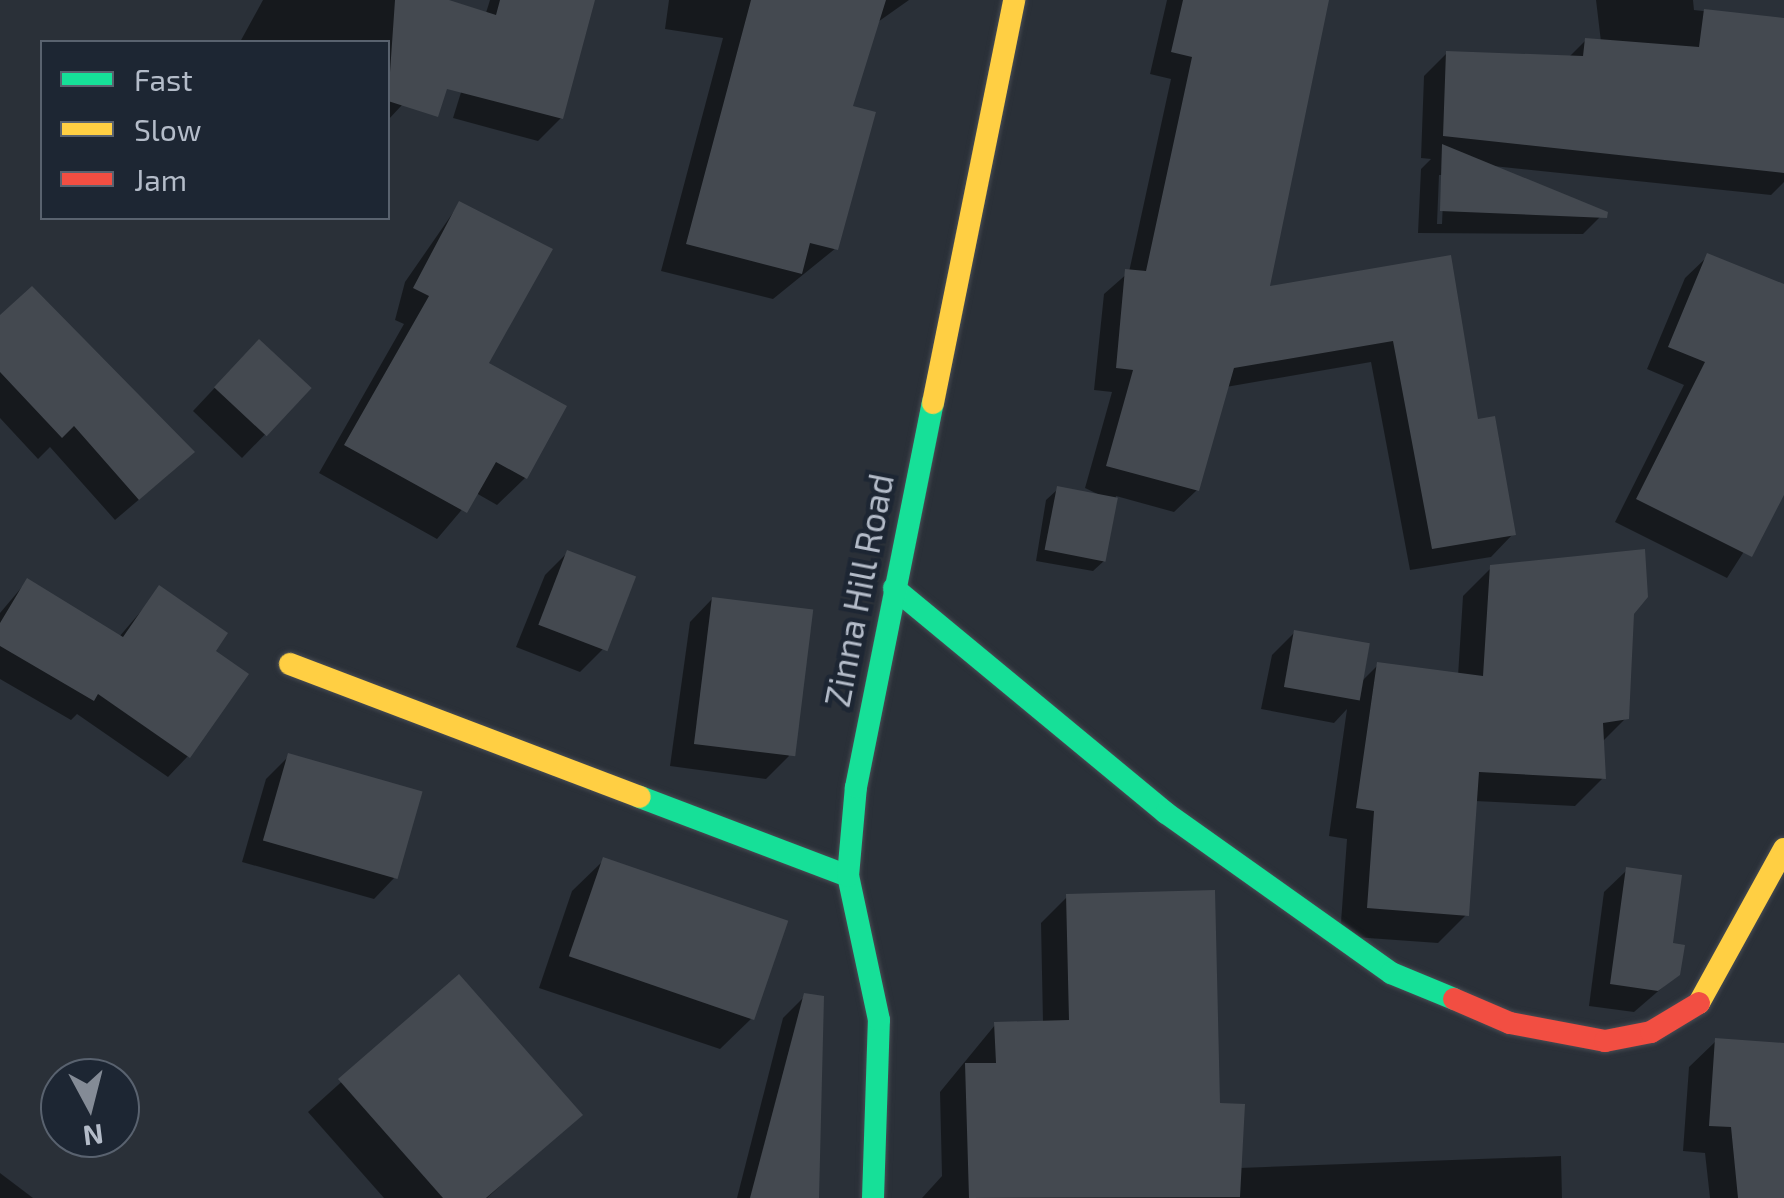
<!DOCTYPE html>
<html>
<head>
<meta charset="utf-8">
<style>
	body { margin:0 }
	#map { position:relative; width:1784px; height:1198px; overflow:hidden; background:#2a3038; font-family:"Exo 2",sans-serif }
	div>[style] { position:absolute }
	.shadow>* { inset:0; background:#0007 }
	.building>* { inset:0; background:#444950; transform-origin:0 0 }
	.roads { filter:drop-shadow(0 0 2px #484c53) drop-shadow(0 0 2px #484c53) }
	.fast>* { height:22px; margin:-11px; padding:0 11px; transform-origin:11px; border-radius:11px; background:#16e098 }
	.slow>* { height:22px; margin:-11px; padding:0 11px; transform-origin:11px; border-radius:11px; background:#ffcf43 }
	.jam>* { height:22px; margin:-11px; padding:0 11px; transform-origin:11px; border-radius:11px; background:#f24e42 }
	span { translate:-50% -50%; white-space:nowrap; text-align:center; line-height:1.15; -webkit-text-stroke:9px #1d2633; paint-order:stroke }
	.street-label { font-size:35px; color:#b4bcc9 }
	.legend { position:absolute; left:40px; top:40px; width:350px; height:180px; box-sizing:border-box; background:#1d2633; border:2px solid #59626f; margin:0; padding:12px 18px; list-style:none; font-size:30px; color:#b4bcc9 }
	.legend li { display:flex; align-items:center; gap:20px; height:50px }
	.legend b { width:50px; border:2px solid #59626f }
	.north { position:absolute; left:40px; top:1058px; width:100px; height:100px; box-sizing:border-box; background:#1d2633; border:2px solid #59626f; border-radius:50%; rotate:173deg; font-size:28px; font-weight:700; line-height:40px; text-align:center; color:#b4bcc9 }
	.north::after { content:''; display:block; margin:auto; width:35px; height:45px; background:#848b96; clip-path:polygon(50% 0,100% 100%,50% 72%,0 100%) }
</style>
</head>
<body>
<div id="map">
	<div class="shadow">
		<div style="clip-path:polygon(263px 0,411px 0,402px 105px,388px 120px,388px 42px,240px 42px)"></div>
		<div style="clip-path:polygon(490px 0,567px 0,561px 118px,538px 141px,453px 118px)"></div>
		<div style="clip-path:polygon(669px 0,909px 0,875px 24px,849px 108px,836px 248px,773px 299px,661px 271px,723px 38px,665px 29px)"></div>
		<div style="clip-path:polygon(1167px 0,1326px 0,1267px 289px,1449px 258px,1476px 422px,1513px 534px,1491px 557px,1410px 570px,1371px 362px,1226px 387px,1197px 490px,1174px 512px,1116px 496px,1105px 560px,1093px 571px,1036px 561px,1046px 500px,1058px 489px,1106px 498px,1085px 488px,1112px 392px,1094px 390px,1104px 294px,1129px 272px,1171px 79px,1150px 74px)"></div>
		<div style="clip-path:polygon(evenodd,1596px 0,1693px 0,1694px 10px,1784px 20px,1784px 182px,1771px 195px,1493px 166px,1604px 213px,1583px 234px,1418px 233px,1421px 169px,1431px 159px,1421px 158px,1424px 76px,1447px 53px,1568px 58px,1586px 40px,1601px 42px,1596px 0,1439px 175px,1444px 175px,1442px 224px,1437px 224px,1439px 175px)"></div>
		<div style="clip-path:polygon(459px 204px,486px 364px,563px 407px,525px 478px,497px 505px,476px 493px,437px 539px,319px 473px,404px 324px,395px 320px,405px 282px)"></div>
		<div style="clip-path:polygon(1708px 256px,1784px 287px,1784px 489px,1727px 578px,1615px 522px,1684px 385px,1647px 369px,1685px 278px)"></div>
		<div style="clip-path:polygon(0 319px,169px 474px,115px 520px,50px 447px,38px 459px,0 418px)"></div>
		<div style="clip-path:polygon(237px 364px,309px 389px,242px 458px,193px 411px)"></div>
		<div style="clip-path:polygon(567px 553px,603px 649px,580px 672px,516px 647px,545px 575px)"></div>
		<div style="clip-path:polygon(1492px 567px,1631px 613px,1626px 718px,1601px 743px,1603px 778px,1575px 806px,1475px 801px,1466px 915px,1438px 943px,1340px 936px,1347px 839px,1329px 836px,1347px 709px,1334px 723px,1261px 709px,1272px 655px,1295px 632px,1360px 683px,1378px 665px,1458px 676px,1463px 596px)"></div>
		<div style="clip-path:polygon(27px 581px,119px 637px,154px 596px,188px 756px,168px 777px,77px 714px,71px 720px,0 679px,0 613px)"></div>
		<div style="clip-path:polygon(712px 599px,789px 756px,766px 779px,670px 766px,690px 622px)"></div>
		<div style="clip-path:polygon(289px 756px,396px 876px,374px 899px,242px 862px,266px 779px)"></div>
		<div style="clip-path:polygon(604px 860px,752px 1018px,720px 1049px,539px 988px,572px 891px)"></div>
		<div style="clip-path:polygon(1627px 870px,1678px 974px,1634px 1012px,1589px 1006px,1604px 892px)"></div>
		<div style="clip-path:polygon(1067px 897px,1218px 1105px,1239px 1168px,1561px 1156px,1562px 1198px,922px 1198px,942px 1176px,940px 1092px,995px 1025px,1043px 1023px,1041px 923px)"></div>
		<div style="clip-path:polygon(458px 977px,579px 1114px,487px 1198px,384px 1198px,308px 1112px)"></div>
		<div style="clip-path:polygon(805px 996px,816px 1198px,737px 1198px,783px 1018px)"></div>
		<div style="clip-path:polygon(1716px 1041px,1784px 1046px,1784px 1198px,1710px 1198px,1705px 1153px,1683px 1151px,1689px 1067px)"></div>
		<div style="clip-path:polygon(0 1173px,33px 1198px,0 1198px)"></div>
	</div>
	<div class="building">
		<div style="clip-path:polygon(395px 0,449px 0,496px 15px,500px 0,595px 0,563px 119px,447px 89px,438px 117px,388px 101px)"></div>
		<div style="clip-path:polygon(751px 0,886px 0,853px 106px,876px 112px,838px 250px,810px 243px,802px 274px,686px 244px)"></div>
		<div style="clip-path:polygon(1183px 0,1329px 0,1270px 286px,1451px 255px,1478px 419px,1495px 416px,1516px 535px,1432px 549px,1393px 341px,1234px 368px,1199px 491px,1106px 466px,1133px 370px,1116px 368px,1125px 269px,1146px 271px,1192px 57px,1171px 52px)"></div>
		<div style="clip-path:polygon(1704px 9px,1784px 18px,1784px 173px,1443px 136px,1446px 51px,1583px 56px,1585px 38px,1699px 47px)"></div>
		<div style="clip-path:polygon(1442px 144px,1608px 212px,1607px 218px,1440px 211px)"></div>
		<div style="clip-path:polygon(459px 201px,553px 249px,489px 363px,567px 406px,527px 479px,496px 462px,467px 513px,344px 445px,429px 296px,413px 288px)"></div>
		<div style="clip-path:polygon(1707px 253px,1784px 284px,1784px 495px,1752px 557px,1636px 499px,1705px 362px,1668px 347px)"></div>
		<div style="clip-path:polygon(32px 286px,195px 452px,139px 500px,74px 426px,62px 438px,0 372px,0 315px)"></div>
		<div style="left:259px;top:339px;width:72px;height:66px;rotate:43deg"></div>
		<div style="left:1057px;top:486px;width:62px;height:65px;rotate:11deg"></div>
		<div style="clip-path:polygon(1645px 549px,1648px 597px,1634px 614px,1629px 719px,1603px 723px,1606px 779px,1479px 772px,1469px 916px,1367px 908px,1374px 811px,1356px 808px,1377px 662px,1483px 676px,1490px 565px)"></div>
		<div style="left:567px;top:550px;width:74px;height:80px;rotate:21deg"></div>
		<div style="clip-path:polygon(27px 578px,123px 637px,159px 585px,228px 633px,216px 651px,249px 674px,190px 758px,98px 694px,94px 701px,0 646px,0 623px)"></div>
		<div style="left:712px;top:597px;width:102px;height:148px;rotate:7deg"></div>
		<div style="left:1294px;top:630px;width:77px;height:58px;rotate:10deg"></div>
		<div style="left:288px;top:753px;width:140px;height:91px;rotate:16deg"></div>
		<div style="left:603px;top:857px;width:196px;height:105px;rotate:19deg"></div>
		<div style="clip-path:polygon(1626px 867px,1682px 875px,1673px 943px,1685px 945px,1680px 975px,1658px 991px,1610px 984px)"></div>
		<div style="clip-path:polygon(1215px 890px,1220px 1103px,1245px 1104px,1240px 1197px,969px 1198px,965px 1063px,996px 1063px,994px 1022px,1069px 1020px,1066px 894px)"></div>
		<div style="clip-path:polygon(459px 974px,583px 1115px,486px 1198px,443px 1198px,338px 1079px)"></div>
		<div style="clip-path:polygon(804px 993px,824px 996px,819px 1198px,750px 1198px)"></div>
		<div style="clip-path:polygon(1715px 1038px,1784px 1043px,1784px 1198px,1738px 1198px,1731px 1127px,1709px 1126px)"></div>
	</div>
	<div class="roads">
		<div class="fast">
			<div style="left:894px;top:588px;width:353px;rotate:39.6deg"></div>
			<div style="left:1166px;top:813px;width:276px;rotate:35.4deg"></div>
			<div style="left:1391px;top:973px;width:68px;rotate:22.4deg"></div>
			<div style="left:640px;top:797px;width:222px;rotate:20.8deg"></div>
			<div style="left:873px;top:1198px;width:178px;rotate:-88.1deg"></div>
			<div style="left:879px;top:1020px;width:147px;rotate:-102.1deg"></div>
			<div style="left:848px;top:876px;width:89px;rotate:-84.9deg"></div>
			<div style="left:856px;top:787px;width:392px;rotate:-78.7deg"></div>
		</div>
		<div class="slow">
			<div style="left:933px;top:403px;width:411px;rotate:-78.6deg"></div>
			<div style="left:290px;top:664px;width:374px;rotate:20.8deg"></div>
			<div style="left:1699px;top:1003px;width:176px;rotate:-61.1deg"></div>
		</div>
		<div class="jam">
			<div style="left:1454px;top:999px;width:61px;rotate:23.2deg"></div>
			<div style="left:1510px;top:1023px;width:97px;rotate:10.7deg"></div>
			<div style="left:1605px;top:1041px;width:47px;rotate:-11.1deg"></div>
			<div style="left:1651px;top:1032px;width:56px;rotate:-31.1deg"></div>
		</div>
	</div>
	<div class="street-label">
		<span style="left:858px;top:590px;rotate:-79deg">Zinna Hill Road</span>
	</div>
	<ul class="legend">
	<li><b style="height:12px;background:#16e098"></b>Fast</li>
	<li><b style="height:12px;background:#ffcf43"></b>Slow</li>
	<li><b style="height:12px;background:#f24e42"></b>Jam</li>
	</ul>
	<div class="north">N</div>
</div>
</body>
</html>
